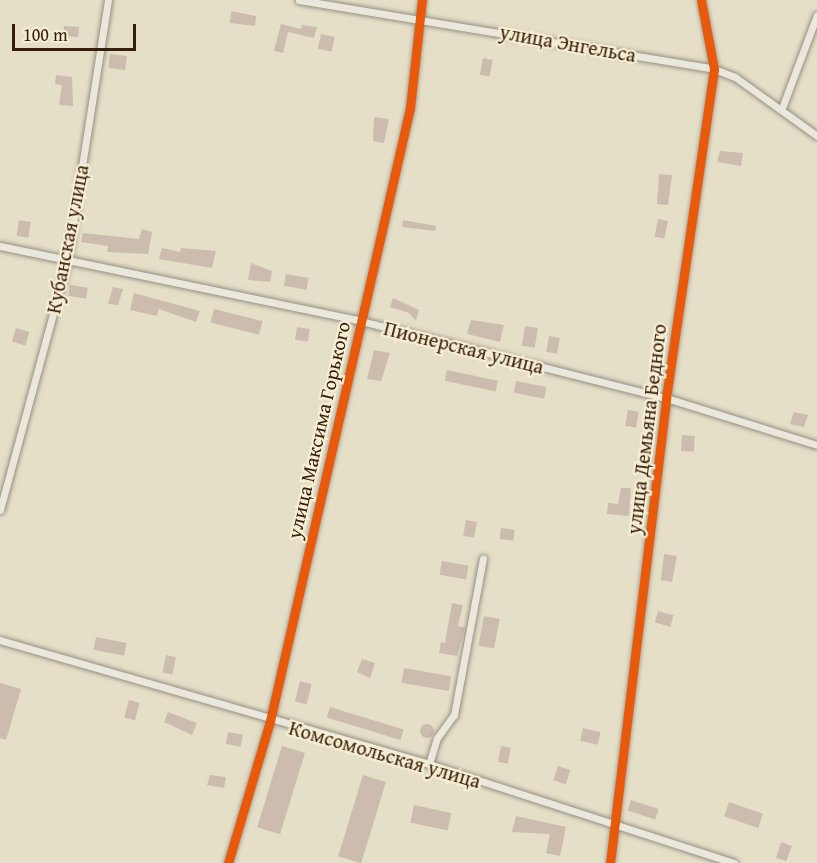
<!DOCTYPE html>
<html>
<head>
<meta charset="utf-8">
<style>
	body { margin:0 }
	#map { position:relative; width:817px; height:863px; overflow:hidden; background:#e5dfc8; font-family:"Gentium Book Plus",serif }
	div>[style] { position:absolute }
	.building>* { inset:0; background:#ccbcad; transform-origin:0 0 }
	.round { border-radius:50% }
	.roads { filter:drop-shadow(0 0 2px #979081) drop-shadow(0 0 2px #979081) }
	.minor>* { height:7px; margin:-3.5px; padding:0 3.5px; transform-origin:3.5px; border-radius:3.5px; background:#eae7dc }
	.cycleway>* { height:9px; margin:-4.5px; padding:0 4.5px; transform-origin:4.5px; border-radius:4.5px; background:#e8590c }
	span { translate:-50% -50%; white-space:nowrap; text-align:center; line-height:1.15; -webkit-text-stroke:4.5px #f7efd3; paint-order:stroke }
	.street-label { font-size:20px; color:#381f0d }
	.scale { position:absolute; left:12px; top:24px; width:124px; height:27px; box-sizing:border-box; border:3px solid #381f0d; border-top:0; padding-left:8px; font-size:18px; line-height:21px; white-space:nowrap; color:#381f0d; -webkit-text-stroke:4px #f7efd3; paint-order:stroke }
</style>
</head>
<body>
<div id="map">
	<div class="building">
		<div style="clip-path:polygon(231px 11px,256px 16px,255px 26px,230px 23px)"></div>
		<div style="clip-path:polygon(281px 24px,301px 29px,302px 25px,317px 27px,314px 38px,288px 32px,283px 53px,274px 51px)"></div>
		<div style="left:64px;top:26px;width:15px;height:10px;rotate:4deg"></div>
		<div style="left:321px;top:34px;width:14px;height:15px;rotate:12deg"></div>
		<div style="left:110px;top:54px;width:17px;height:14px;rotate:7deg"></div>
		<div style="left:483px;top:58px;width:10px;height:17px;rotate:11deg"></div>
		<div style="clip-path:polygon(56px 75px,72px 77px,73px 106px,59px 105px,62px 85px,55px 84px)"></div>
		<div style="clip-path:polygon(374px 117px,389px 119px,384px 143px,373px 141px)"></div>
		<div style="clip-path:polygon(720px 151px,743px 153px,741px 166px,717px 162px)"></div>
		<div style="clip-path:polygon(659px 174px,672px 175px,668px 205px,657px 204px)"></div>
		<div style="left:658px;top:219px;width:10px;height:18px;rotate:11deg"></div>
		<div style="left:19px;top:220px;width:12px;height:16px;rotate:9deg"></div>
		<div style="clip-path:polygon(403px 220px,436px 226px,435px 231px,402px 227px)"></div>
		<div style="clip-path:polygon(142px 229px,152px 232px,148px 254px,107px 252px,108px 246px,81px 242px,83px 233px,139px 239px)"></div>
		<div style="clip-path:polygon(162px 248px,180px 252px,181px 248px,216px 251px,212px 268px,159px 259px)"></div>
		<div style="clip-path:polygon(251px 263px,272px 271px,270px 282px,248px 280px)"></div>
		<div style="left:286px;top:274px;width:23px;height:12px;rotate:10deg"></div>
		<div style="left:70px;top:285px;width:18px;height:11px;rotate:9deg"></div>
		<div style="clip-path:polygon(113px 287px,123px 289px,118px 305px,108px 304px)"></div>
		<div style="clip-path:polygon(134px 293px,200px 311px,196px 322px,159px 309px,157px 316px,130px 310px)"></div>
		<div style="clip-path:polygon(393px 298px,419px 310px,416px 321px,409px 313px,390px 307px)"></div>
		<div style="left:214px;top:309px;width:50px;height:14px;rotate:14deg"></div>
		<div style="clip-path:polygon(471px 320px,504px 325px,500px 342px,467px 334px)"></div>
		<div style="left:525px;top:326px;width:13px;height:20px;rotate:9deg"></div>
		<div style="left:297px;top:327px;width:13px;height:13px;rotate:9deg"></div>
		<div style="left:16px;top:328px;width:14px;height:14px;rotate:17deg"></div>
		<div style="left:549px;top:336px;width:11px;height:16px;rotate:10deg"></div>
		<div style="clip-path:polygon(374px 350px,390px 353px,381px 381px,367px 379px)"></div>
		<div style="left:447px;top:370px;width:52px;height:11px;rotate:12deg"></div>
		<div style="left:516px;top:381px;width:31px;height:12px;rotate:11deg"></div>
		<div style="left:628px;top:410px;width:11px;height:16px;rotate:10deg"></div>
		<div style="clip-path:polygon(794px 412px,808px 415px,804px 427px,790px 424px)"></div>
		<div style="left:682px;top:435px;width:13px;height:16px;rotate:4deg"></div>
		<div style="clip-path:polygon(621px 488px,631px 488px,629px 516px,607px 514px,608px 503px,618px 504px)"></div>
		<div style="left:466px;top:520px;width:11px;height:16px;rotate:10deg"></div>
		<div style="left:501px;top:528px;width:14px;height:11px;rotate:8deg"></div>
		<div style="clip-path:polygon(664px 554px,677px 556px,672px 582px,661px 580px)"></div>
		<div style="left:442px;top:561px;width:27px;height:14px;rotate:10deg"></div>
		<div style="clip-path:polygon(452px 603px,463px 605px,458px 626px,465px 628px,457px 656px,439px 653px,441px 642px,445px 643px)"></div>
		<div style="left:658px;top:611px;width:16px;height:12px;rotate:15deg"></div>
		<div style="left:484px;top:616px;width:16px;height:30px;rotate:11deg"></div>
		<div style="left:96px;top:637px;width:31px;height:13px;rotate:11deg"></div>
		<div style="left:166px;top:655px;width:10px;height:18px;rotate:11deg"></div>
		<div style="clip-path:polygon(362px 659px,375px 663px,370px 678px,357px 672px)"></div>
		<div style="left:404px;top:668px;width:48px;height:15px;rotate:10deg"></div>
		<div style="left:300px;top:681px;width:12px;height:21px;rotate:14deg"></div>
		<div style="clip-path:polygon(0 683px,21px 689px,6px 740px,0 738px)"></div>
		<div style="left:129px;top:700px;width:11px;height:18px;rotate:15deg"></div>
		<div style="left:330px;top:707px;width:77px;height:11px;rotate:17deg"></div>
		<div style="clip-path:polygon(168px 712px,197px 723px,192px 735px,164px 722px)"></div>
		<div class="round" style="left:420px;top:724px;width:14px;height:14px"></div>
		<div style="left:583px;top:728px;width:18px;height:13px;rotate:13deg"></div>
		<div style="left:228px;top:732px;width:15px;height:12px;rotate:11deg"></div>
		<div style="left:282px;top:746px;width:24px;height:85px;rotate:17deg"></div>
		<div style="left:501px;top:746px;width:10px;height:16px;rotate:11deg"></div>
		<div style="left:558px;top:766px;width:13px;height:15px;rotate:18deg"></div>
		<div style="clip-path:polygon(210px 775px,226px 777px,224px 788px,207px 785px)"></div>
		<div style="left:363px;top:775px;width:24px;height:85px;rotate:17deg"></div>
		<div style="left:631px;top:800px;width:29px;height:11px;rotate:18deg"></div>
		<div style="left:729px;top:802px;width:36px;height:15px;rotate:19deg"></div>
		<div style="left:414px;top:805px;width:38px;height:18px;rotate:12deg"></div>
		<div style="clip-path:polygon(516px 816px,566px 827px,560px 856px,546px 853px,550px 834px,512px 832px)"></div>
		<div style="clip-path:polygon(781px 842px,792px 846px,786px 861px,776px 858px)"></div>
	</div>
	<div class="roads">
		<div class="minor">
			<div style="left:299px;top:0;width:421px;rotate:9.4deg"></div>
			<div style="left:714px;top:69px;width:22px;rotate:21deg"></div>
			<div style="left:735px;top:77px;width:101px;rotate:35.7deg"></div>
			<div style="left:782px;top:108px;width:99px;rotate:-69.4deg"></div>
			<div style="left:0;top:246px;width:369px;rotate:11.7deg"></div>
			<div style="left:361px;top:321px;width:315px;rotate:14.2deg"></div>
			<div style="left:666px;top:398px;width:158px;rotate:17.3deg"></div>
			<div style="left:0;top:510px;width:257px;rotate:-74.9deg"></div>
			<div style="left:67px;top:262px;width:265px;rotate:-81.1deg"></div>
			<div style="left:0;top:640px;width:447px;rotate:16.1deg"></div>
			<div style="left:429px;top:764px;width:321px;rotate:18deg"></div>
			<div style="left:429px;top:764px;width:27px;rotate:-73deg"></div>
			<div style="left:437px;top:738px;width:29px;rotate:-54deg"></div>
			<div style="left:454px;top:715px;width:159px;rotate:-79.5deg"></div>
			<div style="left:228px;top:863px;width:148px;rotate:-73.5deg"></div>
			<div style="left:270px;top:721px;width:629px;rotate:-77.14deg"></div>
			<div style="left:410px;top:108px;width:109px;rotate:-83.7deg"></div>
			<div style="left:610px;top:863px;width:468px;rotate:-83.1deg"></div>
			<div style="left:666px;top:398px;width:332px;rotate:-81.7deg"></div>
			<div style="left:714px;top:69px;width:70px;rotate:-100.7deg"></div>
		</div>
	</div>
	<div class="cycleway">
		<div style="left:228px;top:863px;width:148px;rotate:-73.5deg"></div>
		<div style="left:270px;top:721px;width:629px;rotate:-77.14deg"></div>
		<div style="left:410px;top:108px;width:109px;rotate:-83.7deg"></div>
		<div style="left:610px;top:863px;width:468px;rotate:-83.1deg"></div>
		<div style="left:666px;top:398px;width:332px;rotate:-81.7deg"></div>
		<div style="left:714px;top:69px;width:70px;rotate:-100.7deg"></div>
	</div>
	<div class="street-label">
		<span style="left:568px;top:43px;rotate:10deg">улица Энгельса</span>
		<span style="left:67px;top:239px;rotate:-79deg">Кубанская улица</span>
		<span style="left:464px;top:347px;rotate:14deg">Пионерская улица</span>
		<span style="left:646px;top:429px;rotate:-83deg">улица Демьяна Бедного</span>
		<span style="left:318px;top:430px;rotate:-77deg">улица Максима Горького</span>
		<span style="left:385px;top:754px;rotate:16deg">Комсомольская улица</span>
	</div>
	<div class="scale">100 m</div>
</div>
</body>
</html>
